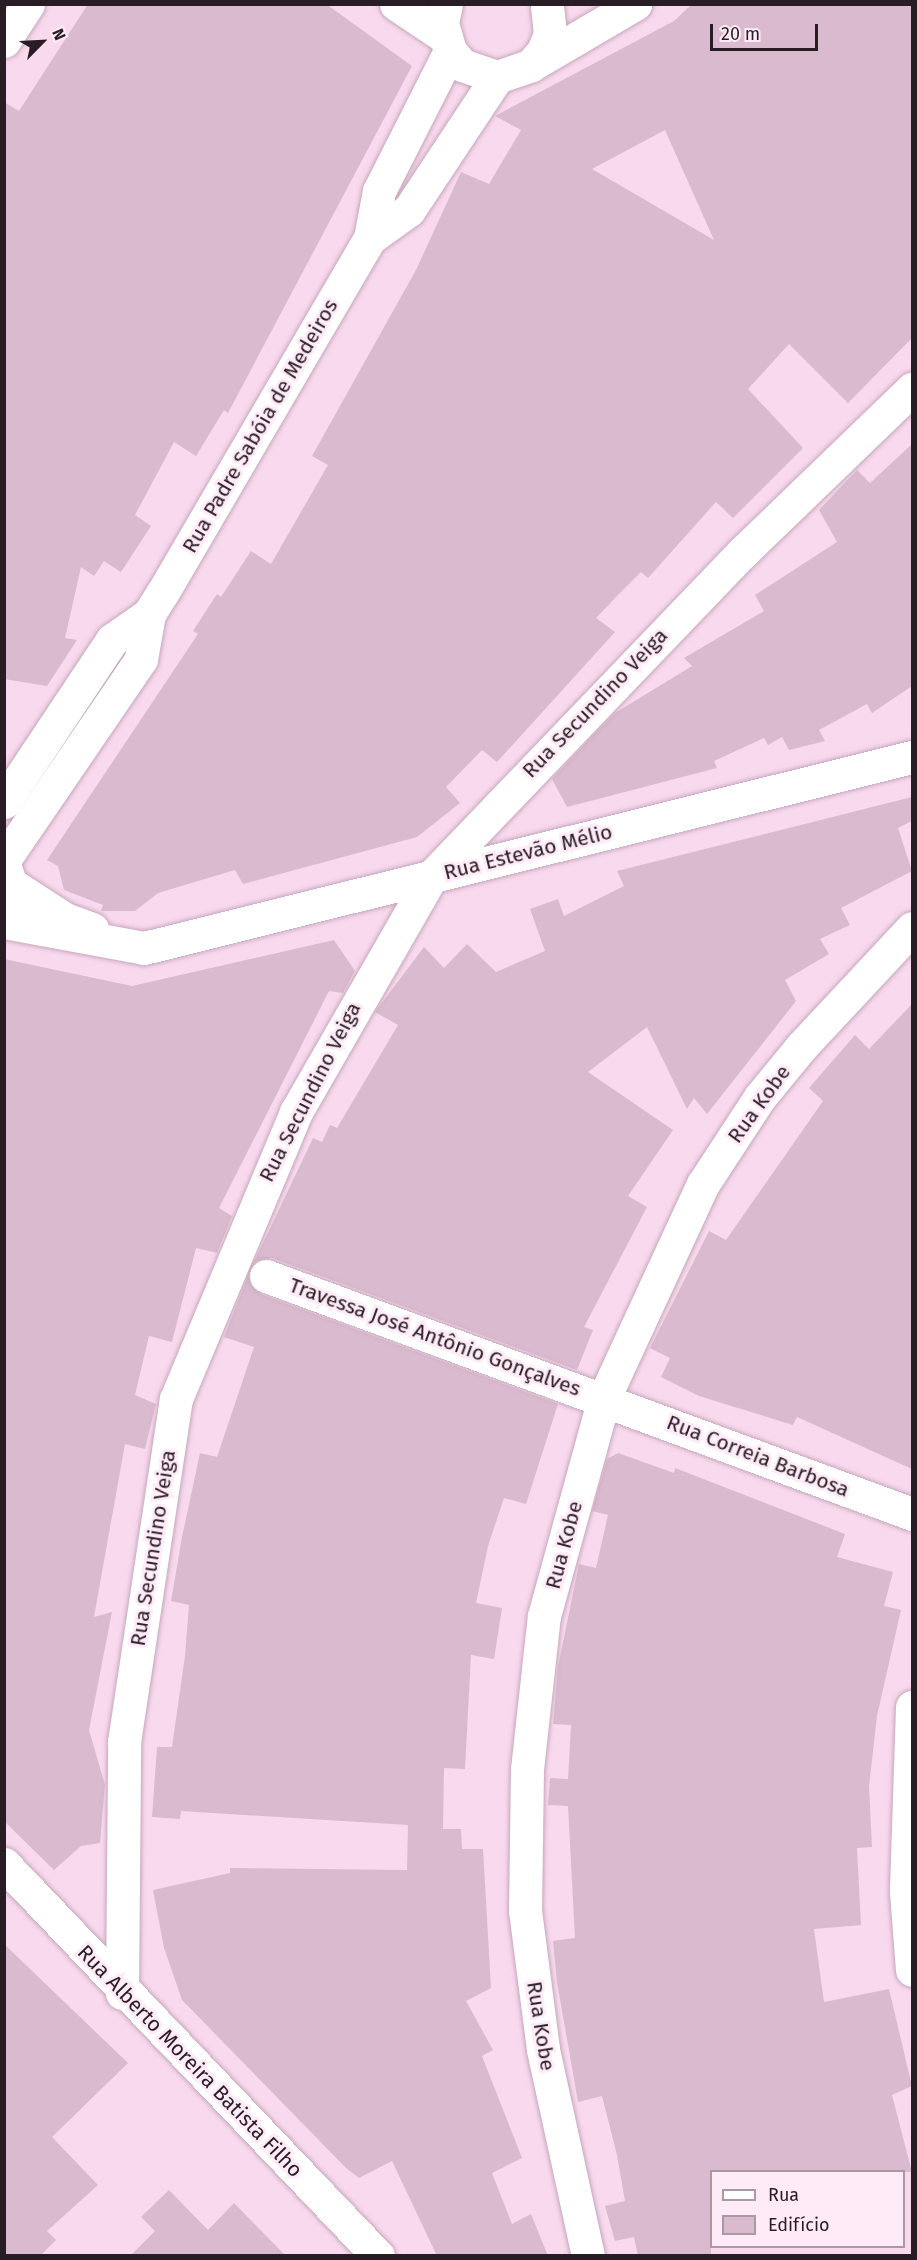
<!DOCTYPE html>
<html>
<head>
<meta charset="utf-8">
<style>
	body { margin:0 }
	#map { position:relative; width:917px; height:2260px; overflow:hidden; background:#f9d9ee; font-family:"Fira Sans",sans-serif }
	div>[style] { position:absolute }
	.building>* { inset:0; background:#dabace }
	.roads { filter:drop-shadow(0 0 2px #c6a7bb) drop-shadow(0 0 2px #c6a7bb) }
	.street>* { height:33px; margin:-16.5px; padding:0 16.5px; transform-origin:16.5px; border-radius:16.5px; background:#fff }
	.secondary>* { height:33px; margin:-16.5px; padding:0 16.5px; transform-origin:16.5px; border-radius:16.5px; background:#fff }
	span { translate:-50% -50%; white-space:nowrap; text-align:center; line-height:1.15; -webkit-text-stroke:6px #feebf7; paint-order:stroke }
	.street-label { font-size:21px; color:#281d24 }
	.frame { position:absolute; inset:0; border:6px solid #281d24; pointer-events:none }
	.legend { position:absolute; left:710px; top:2170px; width:195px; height:78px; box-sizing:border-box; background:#feebf7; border:2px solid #a899a3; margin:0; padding:8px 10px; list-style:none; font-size:18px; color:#281d24 }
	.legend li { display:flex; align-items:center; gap:12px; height:30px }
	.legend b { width:30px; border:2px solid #a899a3 }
	.north { position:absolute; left:12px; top:12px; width:60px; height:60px; -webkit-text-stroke:4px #feebf7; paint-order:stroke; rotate:66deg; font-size:16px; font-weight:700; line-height:24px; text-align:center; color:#281d24 }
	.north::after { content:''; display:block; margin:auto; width:21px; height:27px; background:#281d24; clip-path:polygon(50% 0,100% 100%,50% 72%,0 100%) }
	.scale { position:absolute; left:710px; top:24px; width:108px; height:27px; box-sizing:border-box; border:3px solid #281d24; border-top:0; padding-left:8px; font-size:18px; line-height:21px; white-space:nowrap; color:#281d24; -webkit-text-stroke:4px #feebf7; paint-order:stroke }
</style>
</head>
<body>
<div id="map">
	<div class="building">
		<div style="clip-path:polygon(88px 4px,326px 4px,412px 66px,228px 413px,224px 410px,196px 456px,174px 442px,135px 515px,151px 526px,121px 572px,104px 561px,94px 576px,81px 567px,65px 638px,77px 640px,47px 686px,4px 679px,4px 102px,19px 111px)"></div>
		<div style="clip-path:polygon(evenodd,692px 4px,912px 4px,912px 338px,848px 403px,789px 344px,748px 389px,803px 448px,733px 518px,716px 502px,648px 578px,641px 572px,618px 595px,596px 618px,615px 632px,497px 762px,482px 750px,446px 787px,460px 803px,417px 837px,243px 884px,235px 870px,158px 893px,135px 911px,101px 911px,103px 905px,64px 890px,58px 866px,47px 860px,198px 634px,193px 631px,217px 594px,221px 597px,251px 551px,271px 564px,328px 465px,312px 456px,416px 270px,461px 172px,489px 184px,521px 130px,495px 116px,674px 21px,692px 4px,665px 130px,714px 240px,592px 169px,665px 130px)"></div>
		<div style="clip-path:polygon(912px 444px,912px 686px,872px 713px,867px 704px,819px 730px,825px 741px,789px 750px,782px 737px,768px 745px,764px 738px,714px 761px,717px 768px,567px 807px,552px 779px,596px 732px,615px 713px,692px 666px,684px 658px,764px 611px,755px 595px,837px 542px,819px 510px,857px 470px,870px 483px)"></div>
		<div style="clip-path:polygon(912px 797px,912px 821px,898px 828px,912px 871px,841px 908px,850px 925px,820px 939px,829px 954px,785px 980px,796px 1001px,707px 1114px,694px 1098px,687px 1109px,647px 1027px,588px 1072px,673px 1130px,628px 1196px,647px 1207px,584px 1327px,593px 1330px,577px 1370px,272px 1258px,254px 1262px,313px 1138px,322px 1142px,330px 1125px,337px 1128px,398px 1025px,375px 1012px,424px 947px,444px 968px,467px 944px,496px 972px,545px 951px,530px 909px,558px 899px,564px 916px,624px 886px,617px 871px)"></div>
		<div style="clip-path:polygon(334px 940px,355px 971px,343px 993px,329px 991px,219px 1208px,232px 1216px,217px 1253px,196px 1248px,172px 1342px,149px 1336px,135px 1395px,156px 1404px,145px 1449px,125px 1444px,94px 1617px,112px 1612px,89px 1730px,105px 1785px,100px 1843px,81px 1846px,54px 1870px,4px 1821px,4px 959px,132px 986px)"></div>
		<div style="clip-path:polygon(912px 1004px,912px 1469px,797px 1417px,793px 1425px,699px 1396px,661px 1377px,670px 1358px,650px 1348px,709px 1231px,726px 1240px,823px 1101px,809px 1088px,855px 1035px,869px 1049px)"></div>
		<div style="clip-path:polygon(248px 1276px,260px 1294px,558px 1404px,526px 1504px,504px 1498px,488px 1546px,476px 1603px,502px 1608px,494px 1659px,471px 1655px,465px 1769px,444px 1768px,443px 1829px,461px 1829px,462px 1849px,483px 1849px,491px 1988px,466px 2001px,493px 2050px,482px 2056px,522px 2158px,492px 2173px,512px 2224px,531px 2214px,548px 2256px,437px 2256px,392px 2161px,359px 2178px,346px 2168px,182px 2000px,164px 1948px,153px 1890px,230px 1873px,230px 1868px,407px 1870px,408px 1825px,181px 1811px,180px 1819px,152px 1817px,157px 1747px,172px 1747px,185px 1656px,189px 1605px,171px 1601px,182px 1537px,200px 1453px,217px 1457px,254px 1347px,224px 1337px)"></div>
		<div style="clip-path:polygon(618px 1453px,674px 1473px,675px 1468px,845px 1534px,837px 1557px,893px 1572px,884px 1606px,901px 1610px,877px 1716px,869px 1786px,872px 1847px,857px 1848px,861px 1925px,814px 1929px,824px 2002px,889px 1989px,912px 2086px,892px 2095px,912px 2172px,711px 2172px,711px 2256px,638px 2256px,634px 2237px,615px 2241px,605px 2206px,625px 2201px,617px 2155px,602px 2096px,578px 2102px,557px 1982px,553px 1941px,575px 1938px,568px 1806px,548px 1805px,550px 1778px,568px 1779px,571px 1725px,553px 1724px,558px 1667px,579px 1564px,596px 1568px,608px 1515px,592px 1511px,607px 1459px)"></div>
		<div style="clip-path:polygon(4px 1944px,128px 2063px,52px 2137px,98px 2185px,47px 2231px,56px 2240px,40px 2256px,4px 2256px)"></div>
		<div style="clip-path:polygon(169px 2190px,208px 2230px,234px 2203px,286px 2256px,130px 2256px,155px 2231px,141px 2217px)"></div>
	</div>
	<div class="roads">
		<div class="street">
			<div style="left:396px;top:4px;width:58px;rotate:33.7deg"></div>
			<div style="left:4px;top:41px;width:44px;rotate:-57deg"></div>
			<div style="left:531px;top:65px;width:121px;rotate:-30.4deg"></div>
			<div style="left:11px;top:884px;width:64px;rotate:32.9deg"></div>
			<div style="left:65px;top:919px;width:29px;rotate:20deg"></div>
			<div style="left:4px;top:922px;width:142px;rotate:10.5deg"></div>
			<div style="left:144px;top:948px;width:791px;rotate:-13.97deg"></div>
			<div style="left:266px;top:1276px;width:688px;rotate:20.22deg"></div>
			<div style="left:912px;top:1707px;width:185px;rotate:91.9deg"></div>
			<div style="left:906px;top:1892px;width:78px;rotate:85.6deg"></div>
			<div style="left:4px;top:1864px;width:542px;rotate:46.35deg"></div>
			<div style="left:122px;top:1993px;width:251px;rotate:-89.5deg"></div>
			<div style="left:124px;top:1742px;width:347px;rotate:-81.4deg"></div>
			<div style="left:176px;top:1399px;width:311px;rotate:-67.3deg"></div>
			<div style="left:296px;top:1112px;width:271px;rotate:-60.1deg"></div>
			<div style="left:431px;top:877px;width:451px;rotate:-46.2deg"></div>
			<div style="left:743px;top:552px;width:235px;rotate:-44deg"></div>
			<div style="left:588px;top:2256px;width:212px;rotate:-102.3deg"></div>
			<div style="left:543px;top:2049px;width:139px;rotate:-97.4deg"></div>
			<div style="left:525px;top:1911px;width:142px;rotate:-89.2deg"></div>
			<div style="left:527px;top:1769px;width:154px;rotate:-83.7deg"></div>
			<div style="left:544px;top:1616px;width:226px;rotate:-74.6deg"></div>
			<div style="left:604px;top:1398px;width:236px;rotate:-65.2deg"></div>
			<div style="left:703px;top:1184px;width:104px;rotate:-56.8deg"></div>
			<div style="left:760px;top:1097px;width:66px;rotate:-50.5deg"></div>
			<div style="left:802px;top:1046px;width:161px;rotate:-47deg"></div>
		</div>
		<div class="secondary">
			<div style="left:446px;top:4px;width:19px;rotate:102deg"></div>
			<div style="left:442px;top:23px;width:29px;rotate:74deg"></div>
			<div style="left:450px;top:51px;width:18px;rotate:49deg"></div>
			<div style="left:462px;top:65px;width:37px;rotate:19deg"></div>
			<div style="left:497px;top:77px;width:36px;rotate:-19deg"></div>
			<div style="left:531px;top:65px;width:18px;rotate:-49deg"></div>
			<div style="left:543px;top:51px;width:18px;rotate:-68deg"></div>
			<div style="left:550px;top:34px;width:30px;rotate:-96deg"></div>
			<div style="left:370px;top:238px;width:48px;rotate:-35.7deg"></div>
			<div style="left:409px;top:210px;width:159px;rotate:-56.5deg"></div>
			<div style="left:4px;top:802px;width:195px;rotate:-56.3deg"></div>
			<div style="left:112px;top:640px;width:45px;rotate:-35.1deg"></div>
			<div style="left:149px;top:614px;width:26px;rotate:-58deg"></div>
			<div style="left:163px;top:592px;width:410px;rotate:-59.7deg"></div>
			<div style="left:370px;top:238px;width:48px;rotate:-79.2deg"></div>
			<div style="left:379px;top:191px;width:157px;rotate:-63.1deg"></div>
			<div style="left:4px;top:860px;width:243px;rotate:-55.7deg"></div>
			<div style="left:141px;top:659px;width:46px;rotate:-79.9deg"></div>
			<div style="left:4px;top:865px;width:20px;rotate:70deg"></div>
			<div style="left:11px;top:884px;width:23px;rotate:108deg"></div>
		</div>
	</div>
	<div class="street-label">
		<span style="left:260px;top:426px;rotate:-60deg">Rua Padre Sabóia de Medeiros</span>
		<span style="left:595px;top:703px;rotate:-46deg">Rua Secundino Veiga</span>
		<span style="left:528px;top:852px;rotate:-14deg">Rua Estevão Mélio</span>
		<span style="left:310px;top:1092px;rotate:-63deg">Rua Secundino Veiga</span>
		<span style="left:759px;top:1104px;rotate:-54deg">Rua Kobe</span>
		<span style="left:435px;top:1337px;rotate:20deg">Travessa José Antônio Gonçalves</span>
		<span style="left:758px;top:1456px;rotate:21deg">Rua Correia Barbosa</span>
		<span style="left:564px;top:1545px;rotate:-75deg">Rua Kobe</span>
		<span style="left:153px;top:1548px;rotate:-81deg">Rua Secundino Veiga</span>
		<span style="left:541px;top:2026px;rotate:81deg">Rua Kobe</span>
		<span style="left:190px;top:2061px;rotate:46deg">Rua Alberto Moreira Batista Filho</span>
	</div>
	<div class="frame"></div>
	<ul class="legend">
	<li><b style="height:8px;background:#fff"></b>Rua</li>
	<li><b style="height:16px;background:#dabace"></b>Edifício</li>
	</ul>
	<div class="north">N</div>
	<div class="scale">20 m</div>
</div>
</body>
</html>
